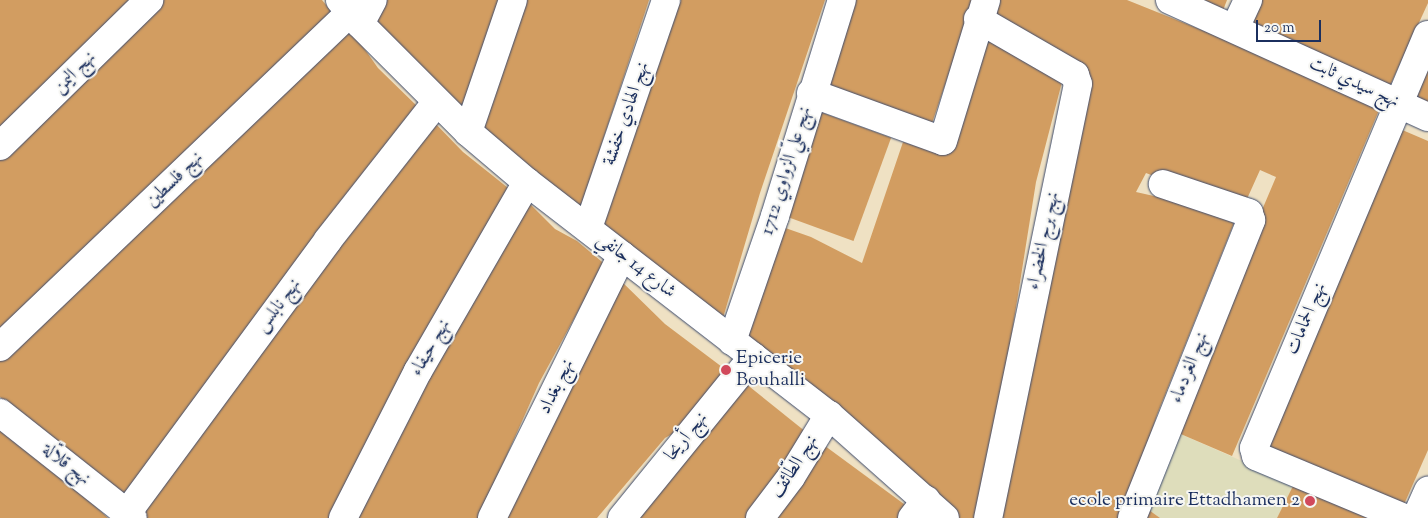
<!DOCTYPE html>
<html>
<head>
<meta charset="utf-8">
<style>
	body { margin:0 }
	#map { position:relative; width:1428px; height:518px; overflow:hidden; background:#efe1c3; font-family:"Sorts Mill Goudy",Amiri,serif }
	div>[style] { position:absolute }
	.built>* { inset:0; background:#deddbb }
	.building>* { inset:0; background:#d29d61; transform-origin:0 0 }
	.roads { filter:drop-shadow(0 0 1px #3b4a6d) drop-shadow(0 0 1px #3b4a6d) }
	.minor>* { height:28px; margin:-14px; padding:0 14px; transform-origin:14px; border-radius:14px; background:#fff }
	.dots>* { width:14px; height:14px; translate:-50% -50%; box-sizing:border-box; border:2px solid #f6f6f2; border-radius:50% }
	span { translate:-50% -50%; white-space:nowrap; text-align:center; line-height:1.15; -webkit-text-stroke:4px #f6f6f2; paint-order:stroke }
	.street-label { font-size:19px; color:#1b2f5e }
	.poi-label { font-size:19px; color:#1b2f5e }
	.left { translate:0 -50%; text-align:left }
	.right { translate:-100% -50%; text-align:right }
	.scale { position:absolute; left:1256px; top:20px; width:65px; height:22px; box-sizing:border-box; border:2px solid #1b2f5e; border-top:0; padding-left:6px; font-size:15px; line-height:18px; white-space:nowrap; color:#1b2f5e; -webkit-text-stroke:4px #f6f6f2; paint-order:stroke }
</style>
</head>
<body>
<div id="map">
	<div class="built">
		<div style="clip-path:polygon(1169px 429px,1294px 484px,1277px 518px,1160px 518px,1142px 505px)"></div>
	</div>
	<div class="building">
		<div style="clip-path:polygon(0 0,143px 0,0 139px)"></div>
		<div style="clip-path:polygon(157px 0,322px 0,336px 17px,0 339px,0 153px)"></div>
		<div style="clip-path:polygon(384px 0,502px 0,465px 113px,374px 20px)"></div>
		<div style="clip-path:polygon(518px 0,649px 0,579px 213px,479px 128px)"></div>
		<div style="clip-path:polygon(673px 0,825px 0,760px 193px,720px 328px,595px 228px)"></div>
		<div style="clip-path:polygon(846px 0,974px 0,930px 129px,814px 90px)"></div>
		<div style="clip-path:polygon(997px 0,1127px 0,1234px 43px,1380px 108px,1232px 456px,1169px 429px,1276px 177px,1260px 170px,1242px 210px,1146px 173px,1136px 192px,1176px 201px,1234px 223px,1157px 415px,1123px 518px,997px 518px,1074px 120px,1065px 64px,989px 18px)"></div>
		<div style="clip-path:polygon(1196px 0,1227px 0,1222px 13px)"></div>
		<div style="clip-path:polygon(1252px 0,1428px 0,1428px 3px,1389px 88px,1242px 22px)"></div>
		<div style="clip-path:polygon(349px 27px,378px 68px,419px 108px,212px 374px,121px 505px,0 397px,0 358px)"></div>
		<div style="clip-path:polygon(982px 27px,1062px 82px,1036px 182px,1010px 345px,976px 518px,952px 518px,737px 336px,774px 224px,811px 237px,862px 263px,903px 142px,946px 155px)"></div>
		<div style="clip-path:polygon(1428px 58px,1428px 104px,1412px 97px)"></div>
		<div style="left:815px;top:110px;width:81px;height:110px;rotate:20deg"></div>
		<div style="clip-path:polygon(431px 119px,463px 152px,513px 192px,332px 518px,142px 518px,136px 513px)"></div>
		<div style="clip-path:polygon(1400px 129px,1428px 141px,1428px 450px,1402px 509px,1259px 446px)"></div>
		<div style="clip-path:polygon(527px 201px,555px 229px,577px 241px,607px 266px,588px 293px,539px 383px,479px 518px,352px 518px)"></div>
		<div style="clip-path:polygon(618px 278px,665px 324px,730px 373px,694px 422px,665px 438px,597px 518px,497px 518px)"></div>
		<div style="clip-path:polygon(740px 379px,806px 432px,746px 518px,626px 518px)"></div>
		<div style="clip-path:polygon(0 419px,10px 426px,108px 518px,0 518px)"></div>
		<div style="clip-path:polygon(821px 443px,908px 507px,900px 518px,765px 518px)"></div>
		<div style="clip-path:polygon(1294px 484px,1374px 518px,1277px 518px)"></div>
		<div style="clip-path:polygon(1142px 505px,1160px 518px,1138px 518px)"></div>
	</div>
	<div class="roads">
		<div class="minor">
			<div style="left:340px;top:0;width:31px;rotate:50deg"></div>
			<div style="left:360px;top:24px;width:153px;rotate:45deg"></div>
			<div style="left:468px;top:132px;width:77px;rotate:40.3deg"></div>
			<div style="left:527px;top:182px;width:381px;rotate:37.7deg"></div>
			<div style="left:829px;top:415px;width:155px;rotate:41.6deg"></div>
			<div style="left:1170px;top:0;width:283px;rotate:24.4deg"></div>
			<div style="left:978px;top:19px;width:112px;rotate:30deg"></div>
			<div style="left:1075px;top:75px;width:9px;rotate:72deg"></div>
			<div style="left:1078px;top:84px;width:443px;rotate:101.7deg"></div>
			<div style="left:360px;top:24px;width:27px;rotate:-62deg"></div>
			<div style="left:1235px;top:28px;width:31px;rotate:-65deg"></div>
			<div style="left:811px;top:93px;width:140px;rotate:20deg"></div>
			<div style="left:943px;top:141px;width:147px;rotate:-73deg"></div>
			<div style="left:468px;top:132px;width:139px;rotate:-71.2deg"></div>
			<div style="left:0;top:146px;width:209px;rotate:-44.4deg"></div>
			<div style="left:588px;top:228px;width:241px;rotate:-71.1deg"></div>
			<div style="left:732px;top:341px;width:132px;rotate:-71deg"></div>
			<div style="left:775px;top:216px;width:226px;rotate:-72.8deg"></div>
			<div style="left:0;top:347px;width:484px;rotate:-43.7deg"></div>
			<div style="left:0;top:413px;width:169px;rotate:38.3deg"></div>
			<div style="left:127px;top:513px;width:339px;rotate:-53.6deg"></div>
			<div style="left:328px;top:240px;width:174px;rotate:-51.8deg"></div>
			<div style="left:343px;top:518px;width:165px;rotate:-63deg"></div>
			<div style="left:418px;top:371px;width:218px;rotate:-60deg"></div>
			<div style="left:492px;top:518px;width:293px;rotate:-63.7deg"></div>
			<div style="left:622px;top:518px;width:208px;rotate:-50.9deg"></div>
			<div style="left:760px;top:518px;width:51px;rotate:-52.9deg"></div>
			<div style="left:791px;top:477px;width:73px;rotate:-58.5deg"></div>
			<div style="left:912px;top:518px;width:23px;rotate:-52deg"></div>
			<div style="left:1132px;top:518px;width:321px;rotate:-68.2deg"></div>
			<div style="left:1251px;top:220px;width:7px;rotate:-106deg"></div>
			<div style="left:1249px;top:213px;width:91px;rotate:-161.4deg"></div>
			<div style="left:1404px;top:518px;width:160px;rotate:-157.3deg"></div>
			<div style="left:1256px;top:456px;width:8px;rotate:-104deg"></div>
			<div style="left:1254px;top:448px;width:448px;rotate:-67.2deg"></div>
			<div style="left:1416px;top:518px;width:30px;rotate:-66deg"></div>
		</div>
	</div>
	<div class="dots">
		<div style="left:726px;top:370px;background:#d1495b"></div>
		<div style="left:1310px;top:501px;background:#d1495b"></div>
	</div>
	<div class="street-label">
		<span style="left:75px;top:73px;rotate:-44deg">نهج اليمن</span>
		<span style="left:1354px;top:83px;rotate:25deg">نهج سيدي ثابت</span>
		<span style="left:627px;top:114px;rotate:-71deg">نهج الهادي خفشة</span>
		<span style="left:787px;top:171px;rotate:-73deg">نهج عليّ الزواوي 1712</span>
		<span style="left:175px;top:180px;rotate:-44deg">نهج فلسطين</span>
		<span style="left:1044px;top:241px;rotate:-78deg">نهج برج الخضراء</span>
		<span style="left:636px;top:266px;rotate:38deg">شارع 14 جانفي</span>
		<span style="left:279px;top:306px;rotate:-53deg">نهج نابلس</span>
		<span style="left:1307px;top:319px;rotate:-67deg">نهج الحمامات</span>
		<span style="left:431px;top:348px;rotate:-60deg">نهج حيفاء</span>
		<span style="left:1190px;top:368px;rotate:-68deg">نهج الغردماء</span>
		<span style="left:557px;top:387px;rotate:-64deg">نهج بغداد</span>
		<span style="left:687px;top:437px;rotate:-51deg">نهج أريحا</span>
		<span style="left:66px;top:465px;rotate:38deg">نهج قلاّلة</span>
		<span style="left:795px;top:467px;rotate:-57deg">نهج الطّائف</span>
	</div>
	<div class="poi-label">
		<span class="left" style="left:736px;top:370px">Epicerie<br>Bouhalli</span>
		<span class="right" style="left:1300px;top:501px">ecole primaire Ettadhamen 2</span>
	</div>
	<div class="scale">20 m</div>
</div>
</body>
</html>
